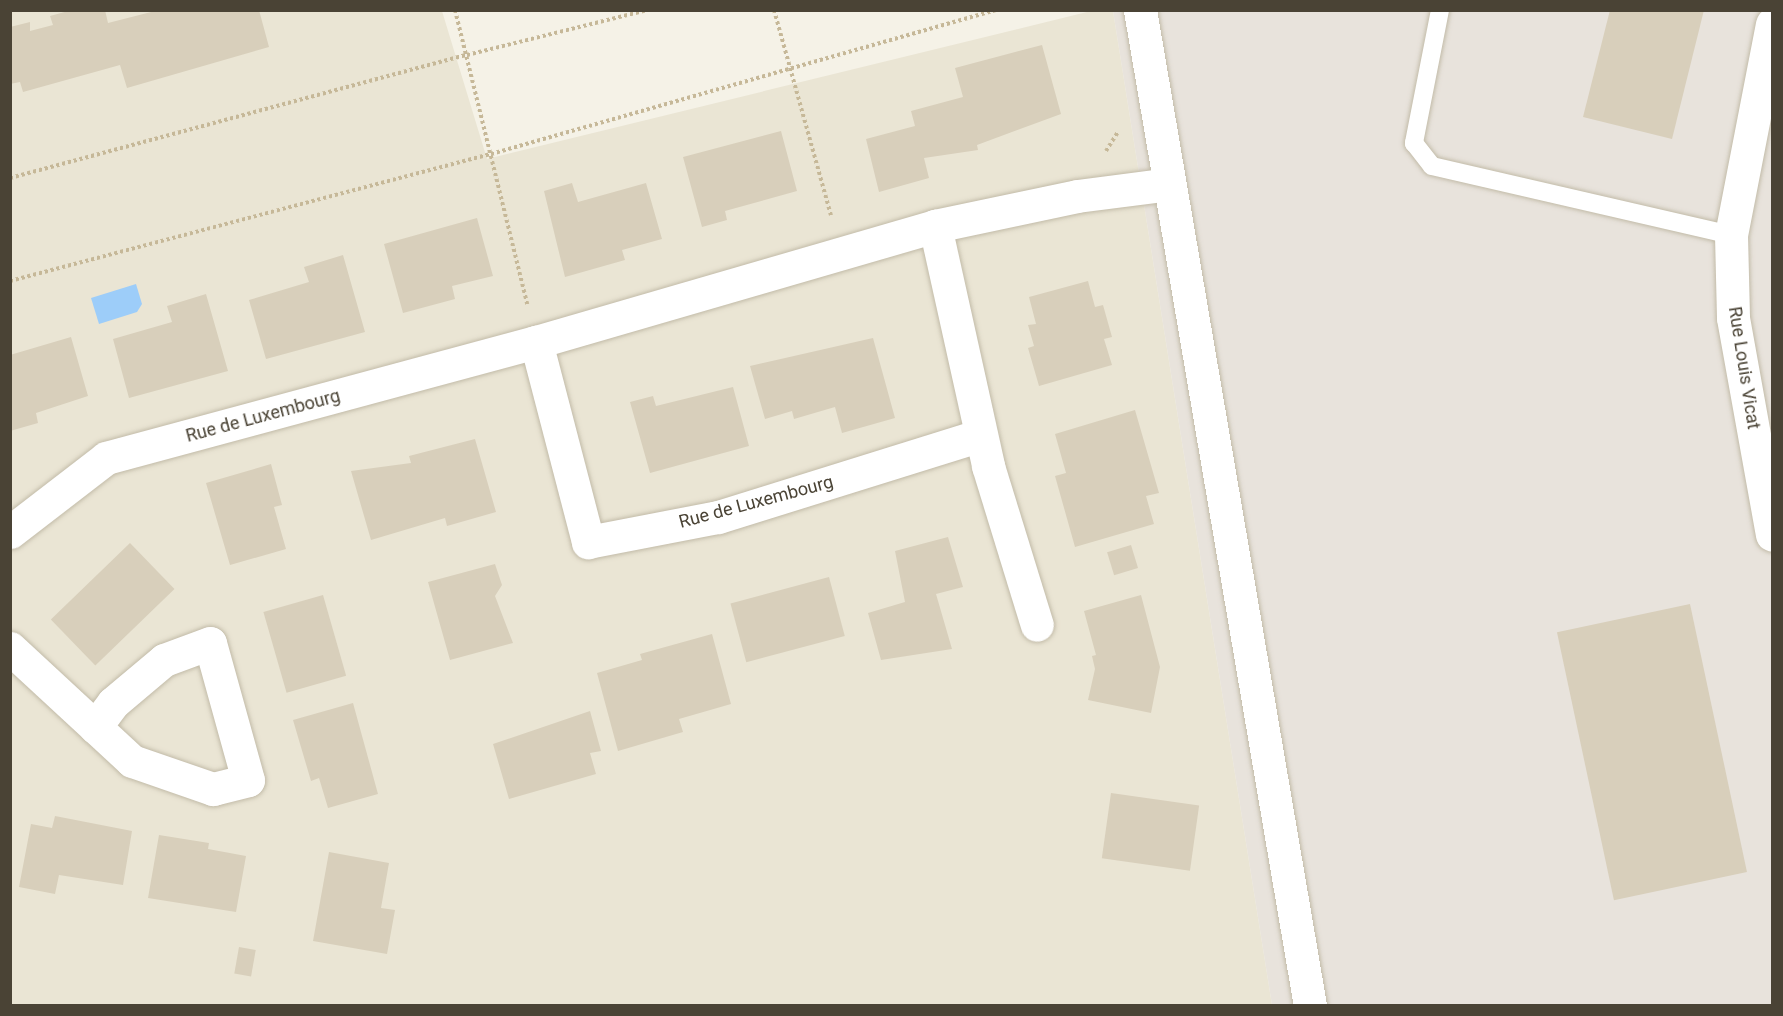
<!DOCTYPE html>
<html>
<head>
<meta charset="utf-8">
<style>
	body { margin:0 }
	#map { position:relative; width:1783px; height:1016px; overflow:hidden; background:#f5f2e7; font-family:Roboto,sans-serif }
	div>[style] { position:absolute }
	.residential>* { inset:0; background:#eae5d4 }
	.industrial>* { inset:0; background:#e8e3dc }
	.water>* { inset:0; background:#9dcdf9 }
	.building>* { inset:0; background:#d8cfbb; transform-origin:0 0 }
	.path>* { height:4px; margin-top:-2px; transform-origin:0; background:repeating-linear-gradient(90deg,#c6b898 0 3px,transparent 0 6px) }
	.roads { filter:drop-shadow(0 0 2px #c2bba8) drop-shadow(0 0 2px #c2bba8) }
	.lane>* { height:18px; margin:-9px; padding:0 9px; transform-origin:9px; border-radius:9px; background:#fff }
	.street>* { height:33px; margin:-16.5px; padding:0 16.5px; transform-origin:16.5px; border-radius:16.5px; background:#fff }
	span { translate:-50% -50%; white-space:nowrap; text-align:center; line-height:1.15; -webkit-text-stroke:4.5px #fff; paint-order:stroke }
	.street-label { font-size:18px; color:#4a4335 }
	.frame { position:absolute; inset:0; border:12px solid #4a4335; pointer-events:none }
</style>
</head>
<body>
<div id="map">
	<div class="residential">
		<div style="clip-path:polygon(10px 11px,442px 11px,487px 159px,1091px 11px,1113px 11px,1272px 1005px,11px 1005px)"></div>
	</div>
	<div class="industrial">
		<div style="clip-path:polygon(1113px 11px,1772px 11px,1772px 1005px,1272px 1005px)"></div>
	</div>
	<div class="water">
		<div style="clip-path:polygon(136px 284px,142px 304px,137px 312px,99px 324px,91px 298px)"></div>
	</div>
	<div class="building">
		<div style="clip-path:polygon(72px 10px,105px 10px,108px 23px,159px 10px,259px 10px,269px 47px,127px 88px,120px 65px,23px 92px,20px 82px,10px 84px,10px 27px,30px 22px,30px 31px,53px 25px,50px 16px)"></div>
		<div style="clip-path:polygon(1610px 10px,1704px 10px,1672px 139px,1583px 117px)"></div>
		<div style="clip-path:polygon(1042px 45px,1061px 114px,977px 145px,978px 150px,924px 158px,929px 178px,879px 192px,866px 139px,915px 126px,911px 111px,963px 97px,955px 68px)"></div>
		<div style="clip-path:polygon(781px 131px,797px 191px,725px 211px,727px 220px,702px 227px,683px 157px)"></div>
		<div style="clip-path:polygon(572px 183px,578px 202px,646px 183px,662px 239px,622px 250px,625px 260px,565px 277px,544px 191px)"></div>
		<div style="clip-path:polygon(477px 218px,493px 276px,452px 286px,455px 299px,403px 313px,384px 244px)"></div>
		<div style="clip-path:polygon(343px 255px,365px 332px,266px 359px,249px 300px,309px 282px,304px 267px)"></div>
		<div style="clip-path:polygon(1088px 281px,1095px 307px,1103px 305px,1112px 337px,1104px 339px,1112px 365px,1039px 386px,1028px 348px,1034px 346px,1028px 325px,1036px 324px,1029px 297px)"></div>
		<div style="clip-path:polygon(206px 294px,228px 371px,129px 398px,113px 339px,172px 322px,167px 306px)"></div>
		<div style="clip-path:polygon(71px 337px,88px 396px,36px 413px,38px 423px,10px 431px,10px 355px)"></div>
		<div style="clip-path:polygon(873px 338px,895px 418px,842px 433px,835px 407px,794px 419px,792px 411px,765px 419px,750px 366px)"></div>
		<div style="clip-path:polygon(733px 387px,749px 446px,650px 473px,630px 402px,653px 396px,656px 406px)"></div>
		<div style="clip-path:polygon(1135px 410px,1159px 493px,1146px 496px,1154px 524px,1075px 547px,1055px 476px,1066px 473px,1055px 434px)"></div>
		<div style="clip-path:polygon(475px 439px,496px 512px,447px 526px,445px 518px,371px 540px,351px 471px,411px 463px,409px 456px)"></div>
		<div style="clip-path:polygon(271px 464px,282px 505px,274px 507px,286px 549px,230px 565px,206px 483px)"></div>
		<div style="clip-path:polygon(948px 537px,963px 587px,936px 594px,952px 649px,881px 660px,868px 613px,905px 602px,895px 551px)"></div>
		<div style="left:130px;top:543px;width:64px;height:110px;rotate:46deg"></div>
		<div style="left:1131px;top:545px;width:24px;height:25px;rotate:73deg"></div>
		<div style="clip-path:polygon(495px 564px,502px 585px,495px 596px,513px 643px,450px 660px,428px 582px)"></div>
		<div style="left:829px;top:577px;width:61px;height:102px;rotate:75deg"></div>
		<div style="left:323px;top:595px;width:84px;height:62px;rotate:74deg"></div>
		<div style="clip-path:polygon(1141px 595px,1160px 667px,1151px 713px,1088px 700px,1095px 669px,1092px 656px,1096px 655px,1084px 611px)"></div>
		<div style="left:1690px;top:604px;width:274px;height:136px;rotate:78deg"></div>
		<div style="clip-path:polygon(712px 634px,731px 704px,679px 719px,683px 732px,618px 751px,597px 673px,642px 660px,640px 654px)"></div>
		<div style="clip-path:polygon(353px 703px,378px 794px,328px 808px,319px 778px,311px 781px,293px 720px)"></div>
		<div style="clip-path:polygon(590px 711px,601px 751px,590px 753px,596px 774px,509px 799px,493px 744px)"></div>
		<div style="left:1111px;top:793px;width:89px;height:66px;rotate:8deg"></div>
		<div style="clip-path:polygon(55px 816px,132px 831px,123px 885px,59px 875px,55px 894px,19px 887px,31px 824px,52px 828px)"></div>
		<div style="clip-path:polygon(159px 835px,209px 843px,208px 849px,246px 856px,236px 912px,148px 898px)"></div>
		<div style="clip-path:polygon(329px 852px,389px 863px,381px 908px,395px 910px,387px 954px,313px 941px)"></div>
		<div style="left:239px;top:947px;width:17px;height:27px;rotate:10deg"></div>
	</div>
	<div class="path">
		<div style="left:455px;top:10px;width:303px;rotate:76.2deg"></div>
		<div style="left:774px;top:10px;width:213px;rotate:74.5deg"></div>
		<div style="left:1106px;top:151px;width:22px;rotate:-58deg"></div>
		<div style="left:10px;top:178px;width:473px;rotate:-15.1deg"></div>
		<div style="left:467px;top:55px;width:187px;rotate:-14deg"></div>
		<div style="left:10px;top:281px;width:497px;rotate:-14.8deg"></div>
		<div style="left:491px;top:154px;width:525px;rotate:-15.92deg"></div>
	</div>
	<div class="roads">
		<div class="lane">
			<div style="left:1440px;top:10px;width:136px;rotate:101.1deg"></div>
			<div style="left:1414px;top:143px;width:29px;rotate:52deg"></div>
			<div style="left:1432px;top:166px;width:307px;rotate:13deg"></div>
		</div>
		<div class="street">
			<div style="left:1140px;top:10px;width:1010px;rotate:80.31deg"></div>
			<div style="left:1772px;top:24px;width:215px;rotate:101deg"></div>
			<div style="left:1731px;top:235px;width:83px;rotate:88.6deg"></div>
			<div style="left:1733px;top:318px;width:220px;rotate:79.8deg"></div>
			<div style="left:935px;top:226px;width:246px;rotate:77.5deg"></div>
			<div style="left:988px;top:466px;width:166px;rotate:72.9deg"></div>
			<div style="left:536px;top:342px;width:207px;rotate:75.4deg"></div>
			<div style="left:588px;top:542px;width:132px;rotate:-10.9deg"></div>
			<div style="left:718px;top:517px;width:275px;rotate:-17.3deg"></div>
			<div style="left:10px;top:532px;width:121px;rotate:-37.6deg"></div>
			<div style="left:106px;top:458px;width:445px;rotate:-15.1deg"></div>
			<div style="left:536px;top:342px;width:416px;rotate:-16.2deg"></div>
			<div style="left:935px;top:226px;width:145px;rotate:-11.9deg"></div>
			<div style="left:1077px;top:196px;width:93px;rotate:-7.4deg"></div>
			<div style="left:10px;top:648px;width:166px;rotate:42.8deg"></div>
			<div style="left:132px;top:761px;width:86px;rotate:19.1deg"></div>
			<div style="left:213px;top:789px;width:36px;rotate:-14deg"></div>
			<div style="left:248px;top:780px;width:142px;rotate:-105.5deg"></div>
			<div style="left:210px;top:643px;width:49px;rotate:159.7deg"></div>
			<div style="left:164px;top:660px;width:67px;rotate:139.9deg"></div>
			<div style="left:113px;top:703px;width:30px;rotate:127deg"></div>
		</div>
	</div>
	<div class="street-label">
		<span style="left:1744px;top:368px;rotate:81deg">Rue Louis Vicat</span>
		<span style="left:263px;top:416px;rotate:-15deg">Rue de Luxembourg</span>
		<span style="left:756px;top:502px;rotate:-15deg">Rue de Luxembourg</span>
	</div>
	<div class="frame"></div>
</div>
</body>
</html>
